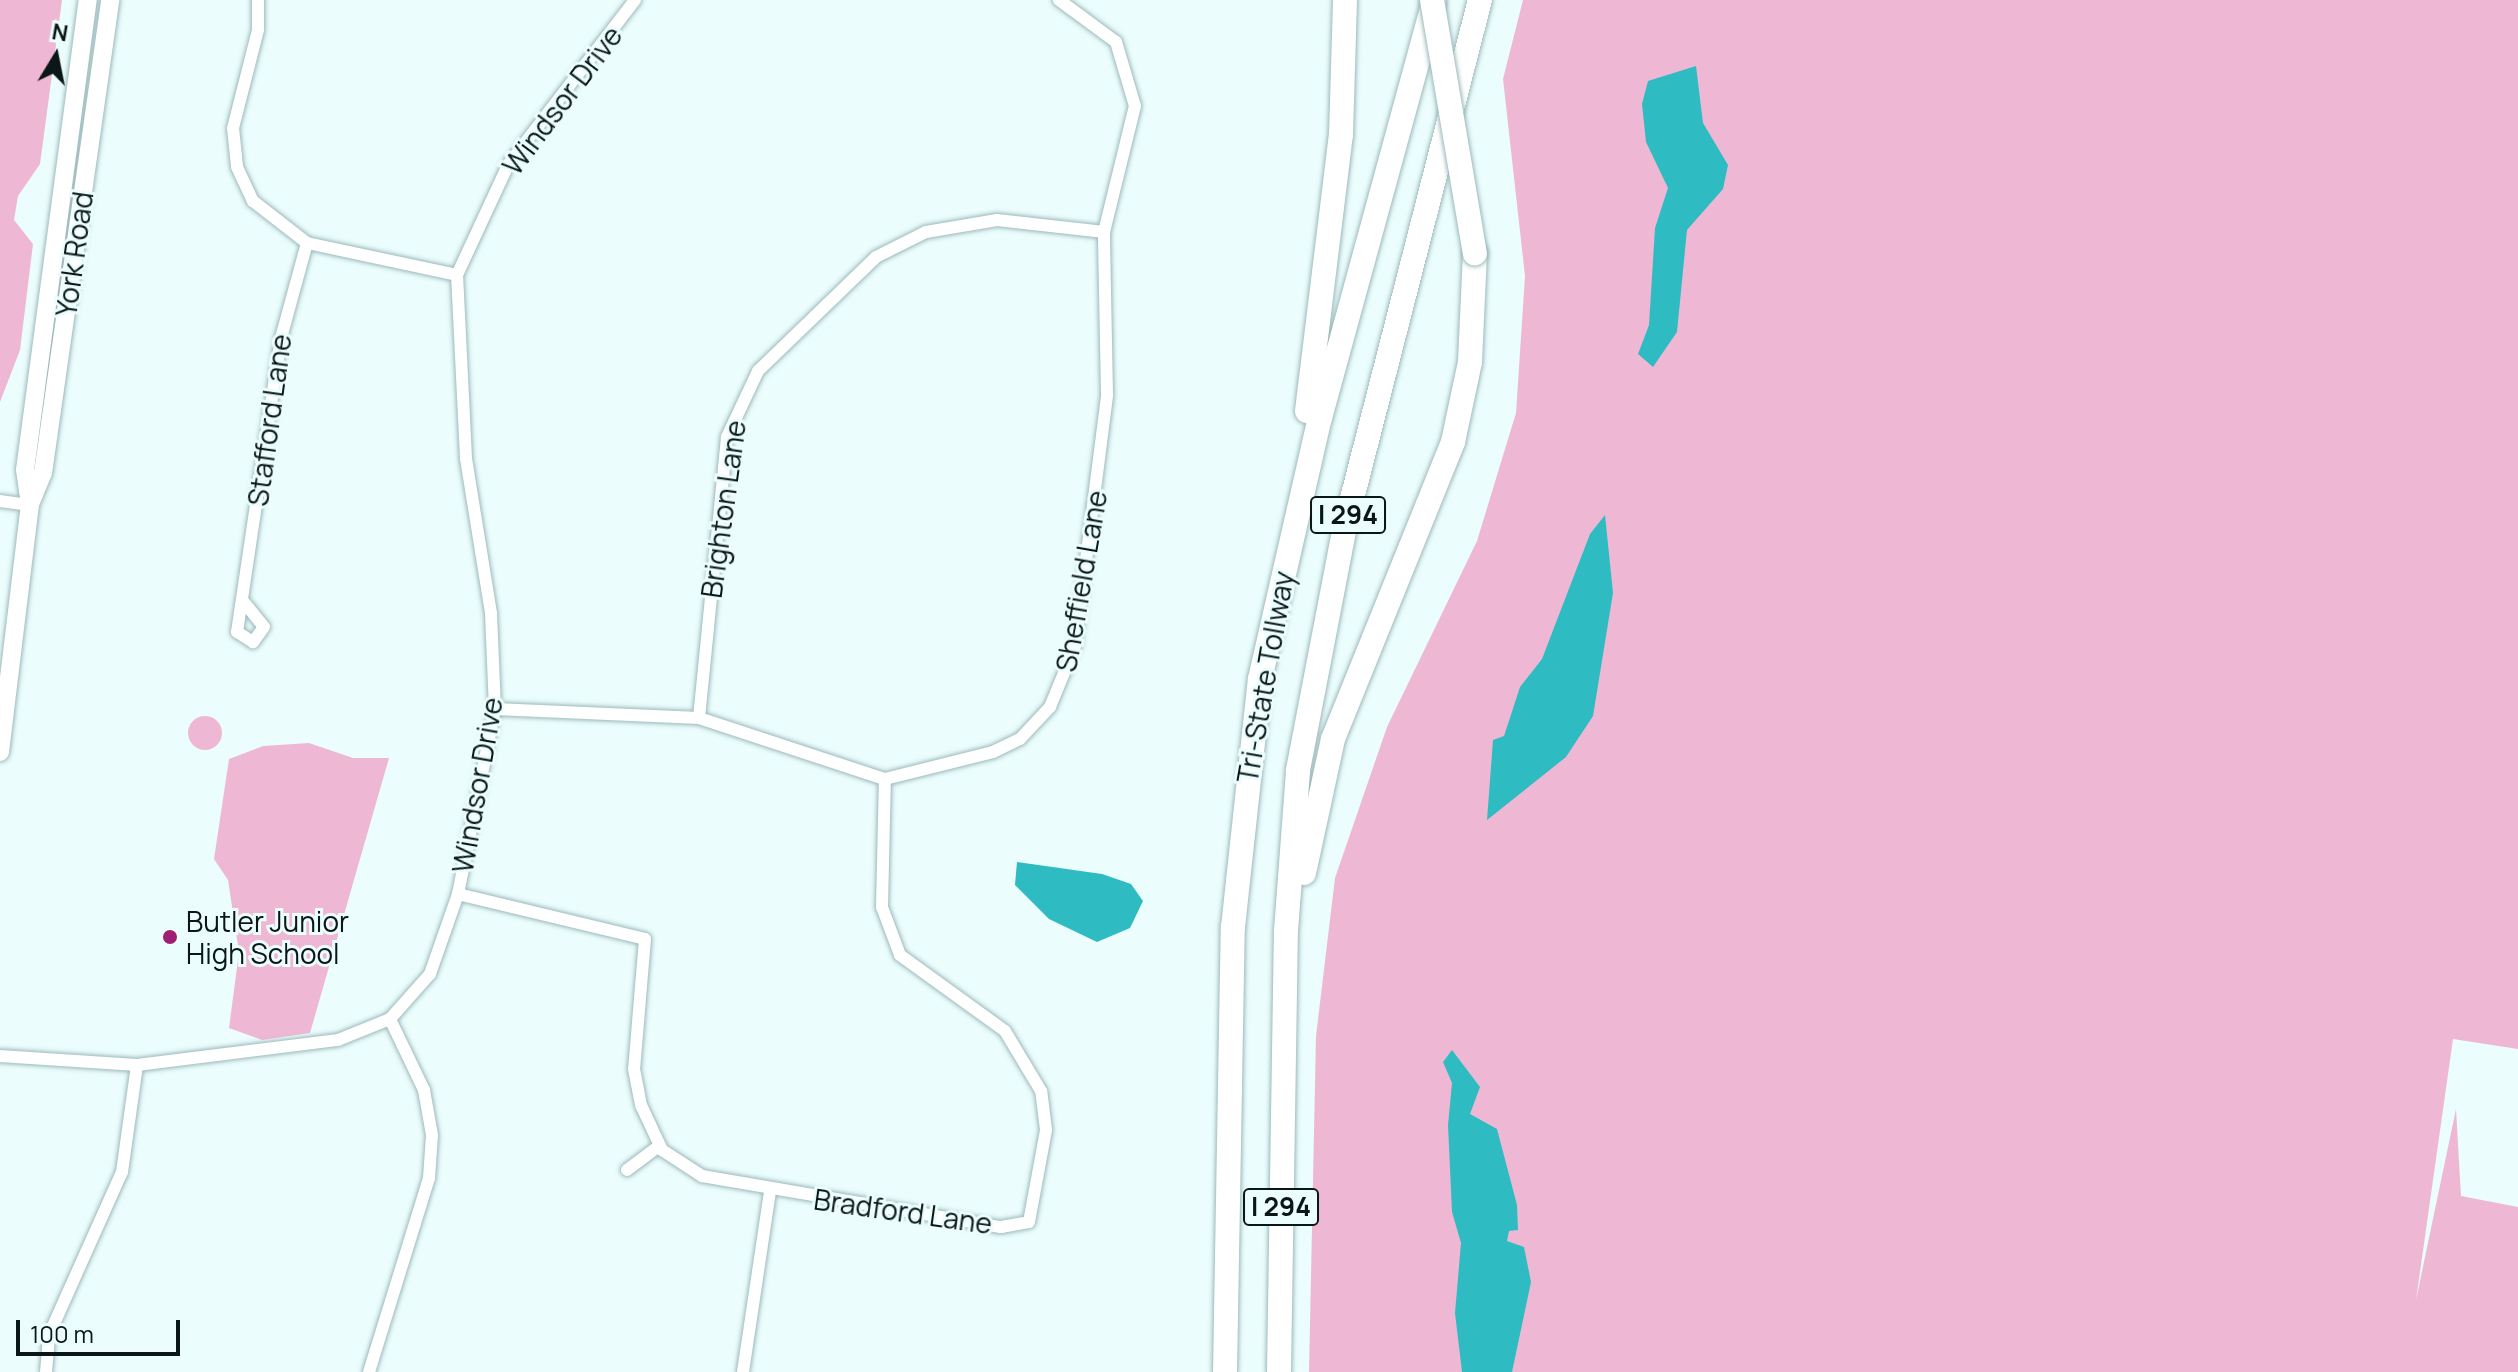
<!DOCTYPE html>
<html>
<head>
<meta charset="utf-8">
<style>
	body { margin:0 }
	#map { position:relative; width:2518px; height:1372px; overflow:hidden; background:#ebfdfd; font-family:Manrope,sans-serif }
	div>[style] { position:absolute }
	.green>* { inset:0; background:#eeb8d5 }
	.round { border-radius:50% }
	.water>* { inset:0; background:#2ebbc2 }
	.roads { filter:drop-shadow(0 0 2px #9db9bb) drop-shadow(0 0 2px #9db9bb) }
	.minor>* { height:12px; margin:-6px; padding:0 6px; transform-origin:6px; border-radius:6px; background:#fff }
	.secondary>* { height:18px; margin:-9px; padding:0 9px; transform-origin:9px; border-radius:9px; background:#fff }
	.motorway>* { height:24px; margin:-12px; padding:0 12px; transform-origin:12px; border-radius:12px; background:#fff }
	.bridges { filter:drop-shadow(0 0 2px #9db9bb) drop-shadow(0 0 2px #9db9bb) }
	.motorway-bridge>* { height:24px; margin:-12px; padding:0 12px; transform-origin:12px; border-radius:12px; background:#fff }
	.dots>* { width:22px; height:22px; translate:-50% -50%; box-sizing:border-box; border:4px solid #ebfdfd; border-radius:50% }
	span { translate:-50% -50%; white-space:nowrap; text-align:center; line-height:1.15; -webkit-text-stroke:6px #ebfdfd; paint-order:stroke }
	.shield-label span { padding:2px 6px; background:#ebfdfd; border:2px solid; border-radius:6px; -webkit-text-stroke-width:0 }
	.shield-label { font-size:26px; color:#0b1617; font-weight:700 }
	.street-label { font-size:28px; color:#0b1617 }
	.poi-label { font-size:28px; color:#0b1617 }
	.left { translate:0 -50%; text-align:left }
	.north { position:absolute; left:16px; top:16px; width:80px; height:80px; -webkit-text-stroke:6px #ebfdfd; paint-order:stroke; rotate:10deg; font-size:22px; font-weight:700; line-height:32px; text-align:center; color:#0b1617 }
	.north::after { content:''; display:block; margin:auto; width:28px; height:36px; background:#0b1617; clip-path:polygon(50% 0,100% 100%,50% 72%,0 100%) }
	.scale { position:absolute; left:16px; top:1320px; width:164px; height:36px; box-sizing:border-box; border:4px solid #0b1617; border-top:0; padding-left:10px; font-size:24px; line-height:28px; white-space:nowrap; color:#0b1617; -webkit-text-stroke:6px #ebfdfd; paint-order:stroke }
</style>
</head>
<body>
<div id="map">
	<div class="green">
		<div style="clip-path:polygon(0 0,62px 0,40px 164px,18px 196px,14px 220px,33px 244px,20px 350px,0 402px)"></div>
		<div style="clip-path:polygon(1523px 0,2518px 0,2518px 1049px,2453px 1039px,2416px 1300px,2456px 1109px,2461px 1196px,2518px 1207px,2518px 1372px,1309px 1372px,1316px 1036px,1335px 878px,1387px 727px,1477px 541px,1516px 413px,1525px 276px,1503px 79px)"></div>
		<div class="round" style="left:188px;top:716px;width:34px;height:34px"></div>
		<div style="clip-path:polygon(309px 743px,353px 758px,389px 758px,310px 1033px,262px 1040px,229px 1028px,239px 952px,228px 880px,214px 859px,229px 759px,263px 746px)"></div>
	</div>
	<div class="water">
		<div style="clip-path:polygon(1696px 66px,1703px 123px,1728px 165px,1723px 189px,1687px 230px,1677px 332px,1653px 367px,1638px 354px,1649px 325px,1655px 228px,1668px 188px,1646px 142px,1642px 104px,1648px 81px)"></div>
		<div style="clip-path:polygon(1605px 515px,1613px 593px,1593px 716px,1566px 757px,1487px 820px,1493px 740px,1504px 736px,1520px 687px,1542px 659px,1590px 534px)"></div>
		<div style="clip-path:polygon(1017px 862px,1102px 874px,1131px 884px,1143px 901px,1130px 928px,1097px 942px,1049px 919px,1015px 885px)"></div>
		<div style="clip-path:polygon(1452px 1050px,1480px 1087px,1470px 1114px,1497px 1129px,1517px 1205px,1518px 1230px,1509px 1231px,1507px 1241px,1524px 1247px,1531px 1282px,1512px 1372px,1462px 1372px,1455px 1313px,1461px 1243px,1452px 1212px,1448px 1125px,1452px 1083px,1443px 1062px)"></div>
	</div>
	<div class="roads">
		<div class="minor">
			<div style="left:258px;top:0;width:30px;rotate:90deg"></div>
			<div style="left:258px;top:30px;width:101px;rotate:104.3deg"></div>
			<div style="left:233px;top:128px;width:39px;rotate:84deg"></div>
			<div style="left:237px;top:167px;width:38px;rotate:65deg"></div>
			<div style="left:253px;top:201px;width:68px;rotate:37.9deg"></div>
			<div style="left:307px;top:243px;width:153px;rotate:12deg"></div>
			<div style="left:0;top:501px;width:30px;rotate:8deg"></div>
			<div style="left:243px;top:601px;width:33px;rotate:51deg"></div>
			<div style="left:264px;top:627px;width:19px;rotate:126deg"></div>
			<div style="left:253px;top:642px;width:19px;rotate:-148deg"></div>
			<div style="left:237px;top:632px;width:297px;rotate:-81.5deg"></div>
			<div style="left:281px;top:338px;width:98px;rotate:-74.7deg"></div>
			<div style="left:495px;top:709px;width:204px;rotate:2.5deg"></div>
			<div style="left:699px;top:718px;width:196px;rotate:18.2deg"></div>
			<div style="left:885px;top:779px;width:111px;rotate:-14deg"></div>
			<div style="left:993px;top:752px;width:30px;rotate:-26deg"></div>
			<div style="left:1020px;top:739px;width:44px;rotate:-46.8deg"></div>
			<div style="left:1050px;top:707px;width:66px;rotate:-67.7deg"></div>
			<div style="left:1075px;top:646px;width:253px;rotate:-82.7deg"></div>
			<div style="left:1107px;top:395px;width:163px;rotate:-91.1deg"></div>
			<div style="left:1104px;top:232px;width:130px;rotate:-76.2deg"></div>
			<div style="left:1135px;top:106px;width:67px;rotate:-106.5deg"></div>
			<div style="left:1116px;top:42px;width:71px;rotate:-143.6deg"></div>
			<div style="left:699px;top:718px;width:282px;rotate:-84.3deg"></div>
			<div style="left:727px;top:437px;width:73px;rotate:-64.8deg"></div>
			<div style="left:758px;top:371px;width:164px;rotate:-44deg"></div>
			<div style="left:876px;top:257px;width:56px;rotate:-26.6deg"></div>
			<div style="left:926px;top:232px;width:72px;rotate:-9.6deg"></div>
			<div style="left:997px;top:220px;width:108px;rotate:6.4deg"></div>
			<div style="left:458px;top:894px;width:192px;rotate:13.5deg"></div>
			<div style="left:645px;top:939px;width:130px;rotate:94.8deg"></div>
			<div style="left:634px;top:1069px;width:37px;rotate:79deg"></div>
			<div style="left:641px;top:1105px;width:50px;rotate:65deg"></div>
			<div style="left:662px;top:1150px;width:48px;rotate:33deg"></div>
			<div style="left:702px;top:1176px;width:303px;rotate:9.7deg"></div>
			<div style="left:1001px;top:1227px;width:28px;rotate:-10deg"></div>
			<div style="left:1029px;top:1222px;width:94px;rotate:-79.5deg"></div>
			<div style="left:1046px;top:1130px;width:39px;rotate:-97deg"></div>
			<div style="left:1041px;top:1091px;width:70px;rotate:-121deg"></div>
			<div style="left:1005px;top:1031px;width:130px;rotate:-144.1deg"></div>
			<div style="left:900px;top:955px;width:51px;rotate:-110.6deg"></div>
			<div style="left:882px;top:907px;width:128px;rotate:-88.7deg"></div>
			<div style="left:0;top:1056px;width:137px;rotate:3.8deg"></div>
			<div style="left:137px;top:1065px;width:203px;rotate:-7.1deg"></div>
			<div style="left:338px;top:1040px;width:56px;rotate:-22deg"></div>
			<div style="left:390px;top:1019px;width:60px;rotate:-48.4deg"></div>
			<div style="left:430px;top:974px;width:85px;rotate:-70.7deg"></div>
			<div style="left:458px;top:894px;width:189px;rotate:-78.7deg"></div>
			<div style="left:495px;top:709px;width:96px;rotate:-92.4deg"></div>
			<div style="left:491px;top:613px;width:157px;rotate:-99.2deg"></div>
			<div style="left:466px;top:458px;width:183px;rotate:-92.8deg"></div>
			<div style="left:457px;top:275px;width:121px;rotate:-65.1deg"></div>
			<div style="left:508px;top:165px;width:208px;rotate:-52.4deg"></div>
			<div style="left:627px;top:1170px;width:40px;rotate:-37deg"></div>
			<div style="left:46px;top:1372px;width:37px;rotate:-85deg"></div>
			<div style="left:49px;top:1335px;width:179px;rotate:-65.9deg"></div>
			<div style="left:122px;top:1172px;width:108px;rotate:-82deg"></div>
			<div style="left:369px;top:1372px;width:203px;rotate:-72.8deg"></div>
			<div style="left:429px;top:1178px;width:43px;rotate:-86deg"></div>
			<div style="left:432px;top:1135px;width:46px;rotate:-100.1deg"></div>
			<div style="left:424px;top:1090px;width:79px;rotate:-115.6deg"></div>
			<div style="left:743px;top:1372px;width:182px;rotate:-81.5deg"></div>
		</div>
		<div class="secondary">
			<div style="left:31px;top:502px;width:31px;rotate:-68deg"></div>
			<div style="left:43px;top:473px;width:478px;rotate:-81.9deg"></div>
			<div style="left:0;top:752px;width:249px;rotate:-83.1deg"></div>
			<div style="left:30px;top:505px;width:35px;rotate:-98deg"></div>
			<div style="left:25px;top:470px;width:474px;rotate:-82.4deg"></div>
		</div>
		<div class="motorway">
			<div style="left:1307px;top:411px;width:278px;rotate:-83deg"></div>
			<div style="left:1341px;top:135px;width:135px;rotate:-88.3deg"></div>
			<div style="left:1304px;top:873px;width:137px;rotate:-77.8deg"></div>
			<div style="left:1333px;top:739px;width:320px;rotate:-68deg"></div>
			<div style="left:1453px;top:442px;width:82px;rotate:-78deg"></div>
			<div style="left:1470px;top:362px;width:109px;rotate:-87.4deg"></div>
			<div style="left:1225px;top:1372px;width:445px;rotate:-89deg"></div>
			<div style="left:1233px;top:927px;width:249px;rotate:-83.8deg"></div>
			<div style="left:1260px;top:679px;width:268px;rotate:-77.1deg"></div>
			<div style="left:1320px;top:418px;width:431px;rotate:-74.7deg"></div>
			<div style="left:1279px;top:1372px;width:441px;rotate:-89.1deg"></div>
			<div style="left:1286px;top:931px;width:161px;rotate:-85.7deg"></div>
			<div style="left:1298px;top:770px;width:248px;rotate:-79.1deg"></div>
			<div style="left:1345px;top:526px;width:543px;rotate:-75.61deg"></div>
		</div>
	</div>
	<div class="bridges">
		<div class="motorway-bridge">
			<div style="left:1432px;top:0;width:257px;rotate:80.4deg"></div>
		</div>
	</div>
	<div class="dots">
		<div style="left:170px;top:937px;background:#9e1f73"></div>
	</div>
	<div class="shield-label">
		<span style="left:1348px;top:515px">I 294</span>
		<span style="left:1281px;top:1207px">I 294</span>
	</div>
	<div class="street-label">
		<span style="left:562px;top:100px;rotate:-53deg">Windsor Drive</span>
		<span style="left:74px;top:254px;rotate:-82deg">York Road</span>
		<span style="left:269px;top:420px;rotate:-82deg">Stafford Lane</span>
		<span style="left:723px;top:509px;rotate:-82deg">Brighton Lane</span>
		<span style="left:1081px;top:581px;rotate:-80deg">Sheffield Lane</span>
		<span style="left:1265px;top:677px;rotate:-80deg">Tri-State Tollway</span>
		<span style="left:477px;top:785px;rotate:-80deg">Windsor Drive</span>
		<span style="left:903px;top:1211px;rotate:8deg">Bradford Lane</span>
	</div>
	<div class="poi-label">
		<span class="left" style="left:186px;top:937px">Butler Junior<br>High School</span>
	</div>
	<div class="north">N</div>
	<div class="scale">100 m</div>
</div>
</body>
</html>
